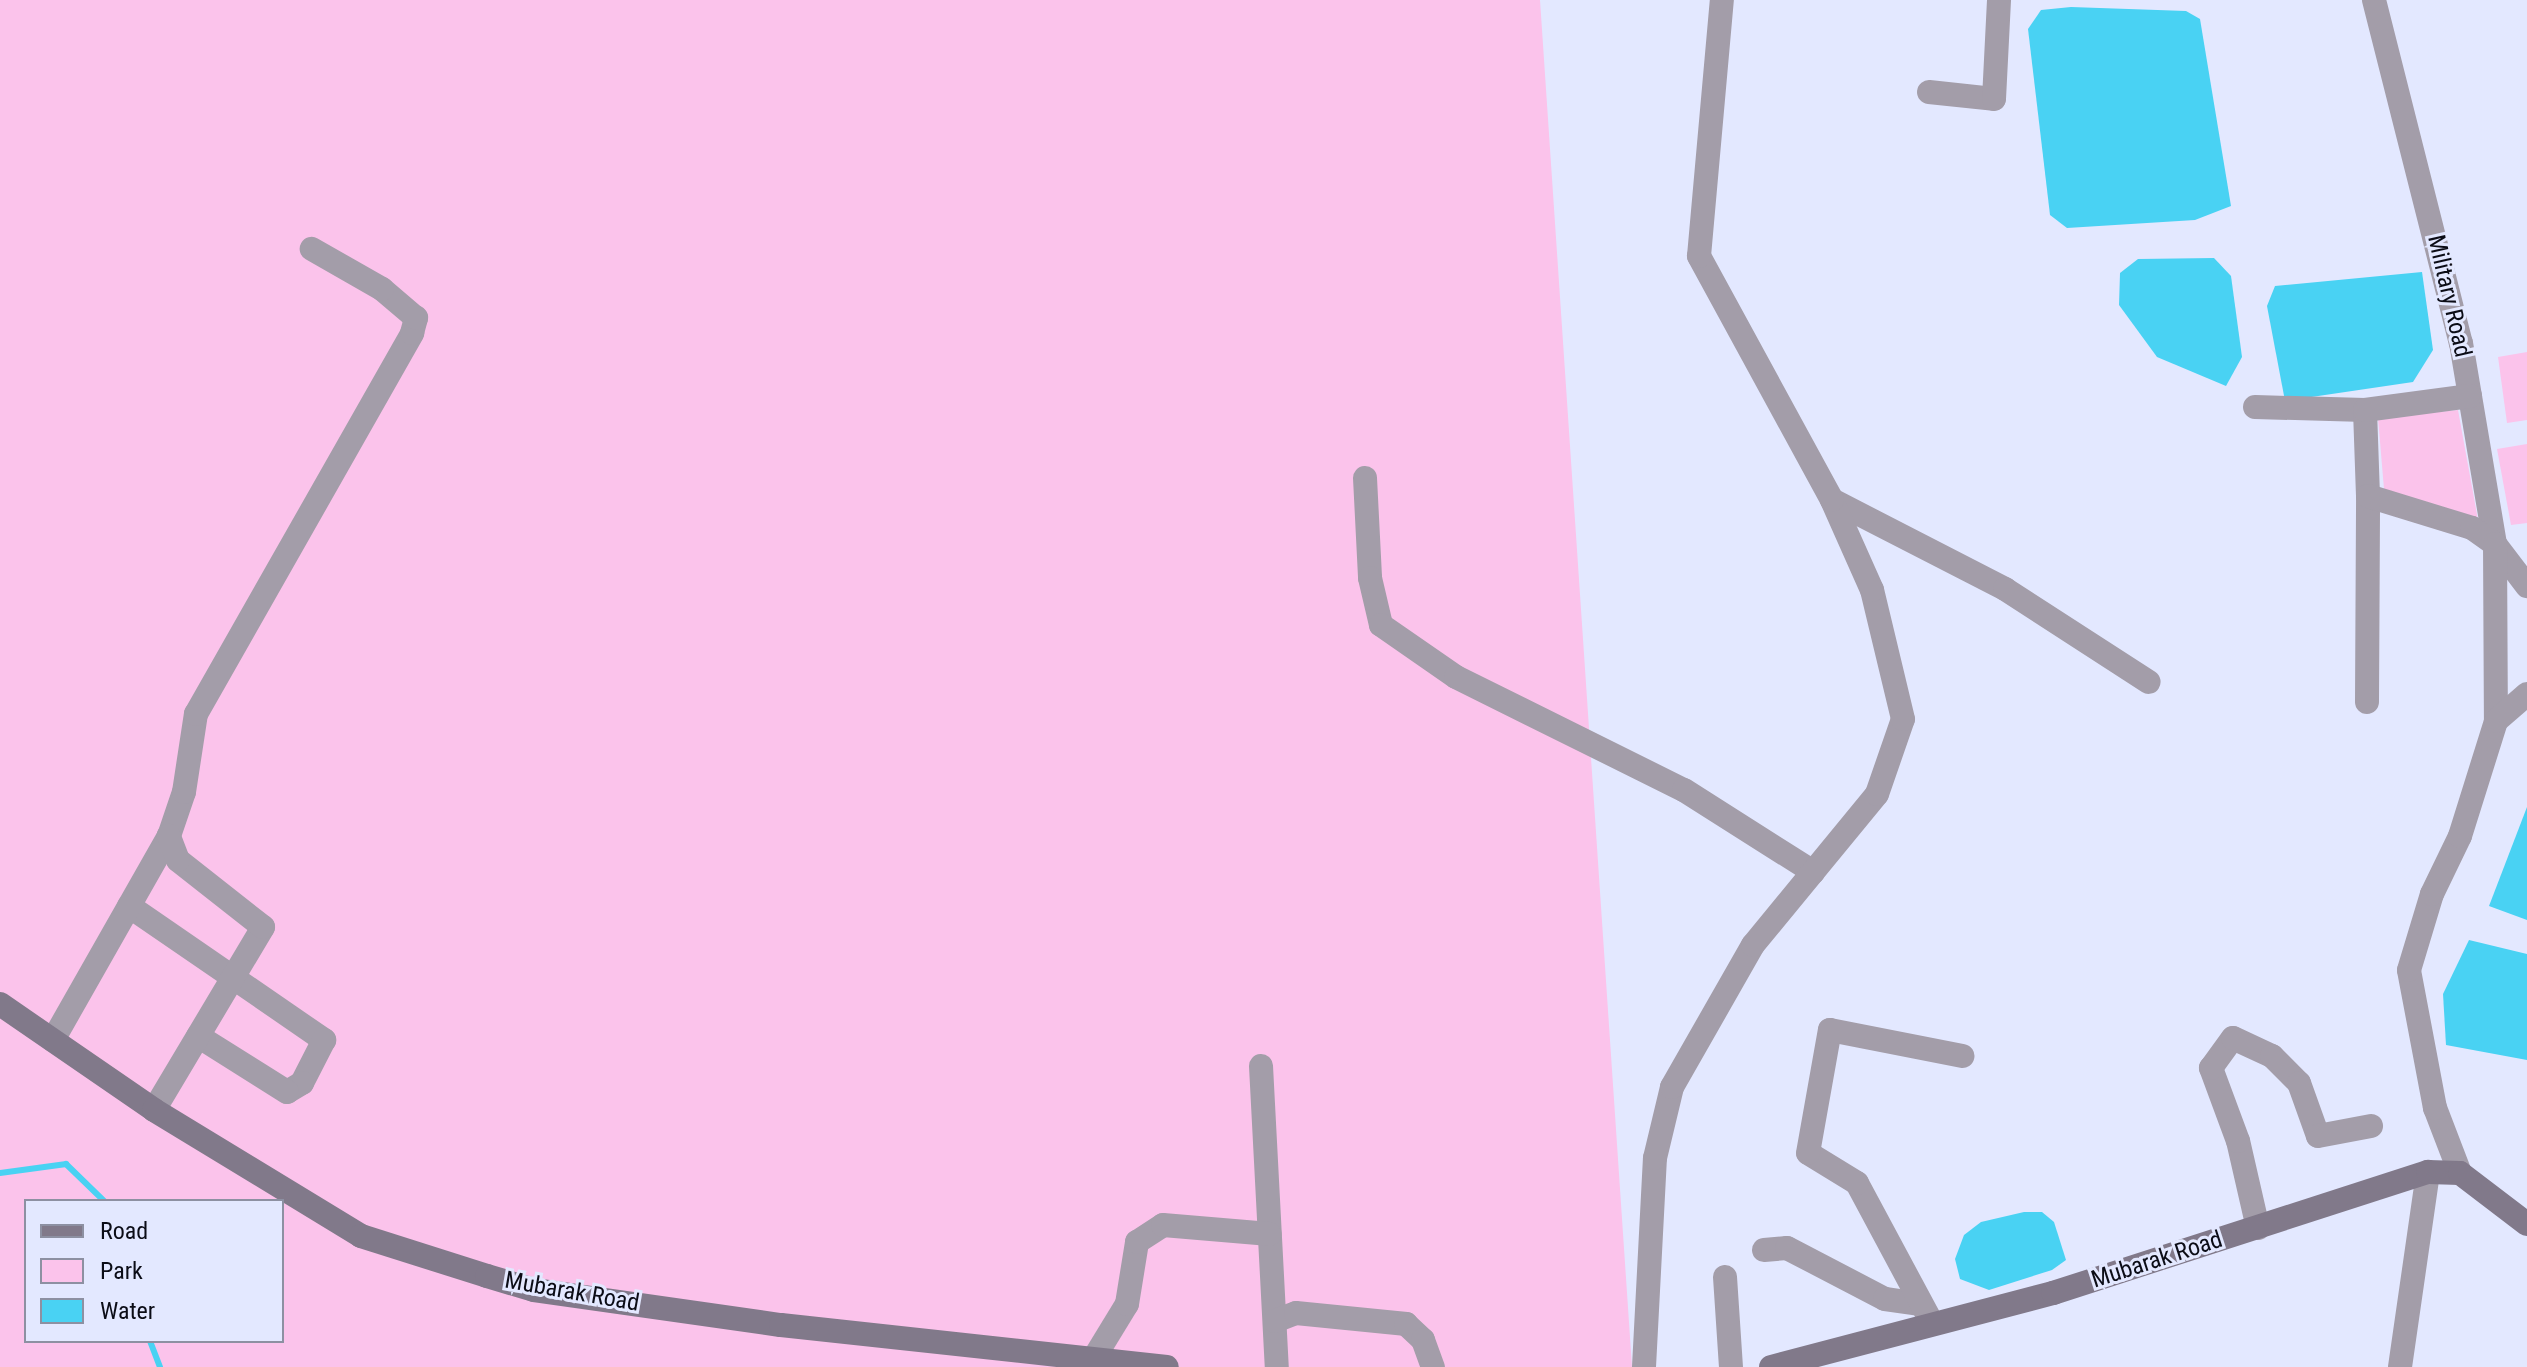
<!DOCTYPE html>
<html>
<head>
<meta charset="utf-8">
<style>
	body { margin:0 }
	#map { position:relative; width:2527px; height:1367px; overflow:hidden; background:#e3e8ff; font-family:"Roboto Condensed",sans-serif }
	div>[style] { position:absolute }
	.green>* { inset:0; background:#fbc3eb }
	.water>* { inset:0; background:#49d2f3 }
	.stream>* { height:6px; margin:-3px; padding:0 3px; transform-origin:3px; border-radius:3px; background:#49d2f3 }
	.street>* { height:24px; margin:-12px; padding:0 12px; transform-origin:12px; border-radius:12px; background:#a39da9 }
	.secondary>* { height:24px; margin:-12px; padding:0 12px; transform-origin:12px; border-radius:12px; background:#81798a }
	span { translate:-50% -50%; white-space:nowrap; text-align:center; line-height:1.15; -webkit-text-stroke:6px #e3e8ff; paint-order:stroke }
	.street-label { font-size:24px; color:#0b0c16 }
	.legend { position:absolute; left:24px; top:1199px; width:260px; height:144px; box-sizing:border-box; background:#e3e8ff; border:2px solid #8d90a2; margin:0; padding:10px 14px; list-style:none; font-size:24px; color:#0b0c16 }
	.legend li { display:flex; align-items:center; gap:16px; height:40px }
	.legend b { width:40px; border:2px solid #8d90a2 }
</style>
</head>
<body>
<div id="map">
	<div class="green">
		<div style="clip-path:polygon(evenodd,0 0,1540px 0,1632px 1367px,0 1367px,0 0,26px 1201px,282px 1201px,282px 1341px,26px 1341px,26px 1201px)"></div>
		<div style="clip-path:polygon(2527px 352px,2527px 420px,2507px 423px,2498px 357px)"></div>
		<div style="clip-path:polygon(2458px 410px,2478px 520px,2384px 489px,2378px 418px)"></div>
		<div style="clip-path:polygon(2527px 444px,2527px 523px,2511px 525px,2497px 449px)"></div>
	</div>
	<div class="water">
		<div style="clip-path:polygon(2071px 7px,2186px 11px,2200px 19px,2231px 206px,2195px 220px,2067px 228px,2050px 215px,2028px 29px,2041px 10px)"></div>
		<div style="clip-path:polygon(2214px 258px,2231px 276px,2242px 357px,2226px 386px,2157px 357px,2119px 305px,2120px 273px,2138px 259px)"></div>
		<div style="clip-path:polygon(2422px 272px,2433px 350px,2413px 382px,2285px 401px,2267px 306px,2275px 286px)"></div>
		<div style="clip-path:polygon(2527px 807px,2527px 920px,2489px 906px)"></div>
		<div style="clip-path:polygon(2469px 940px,2527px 954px,2527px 1060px,2446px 1045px,2443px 994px)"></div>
		<div style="clip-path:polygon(2024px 1212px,2042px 1212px,2054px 1222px,2066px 1260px,2052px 1270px,1989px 1290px,1960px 1279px,1955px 1259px,1964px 1235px,1981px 1222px)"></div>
	</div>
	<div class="stream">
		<div style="left:0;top:1173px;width:67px;rotate:-7.8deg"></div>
		<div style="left:66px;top:1164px;width:53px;rotate:44.2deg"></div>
		<div style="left:150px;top:1341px;width:28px;rotate:69deg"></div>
	</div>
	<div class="street">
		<div style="left:2374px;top:0;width:354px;rotate:75.8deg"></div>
		<div style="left:2461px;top:343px;width:204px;rotate:80.4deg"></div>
		<div style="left:2495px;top:544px;width:53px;rotate:52.7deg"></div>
		<div style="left:1929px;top:92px;width:65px;rotate:6.1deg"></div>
		<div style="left:1994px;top:99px;width:99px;rotate:-87.1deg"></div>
		<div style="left:2255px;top:407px;width:110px;rotate:1.6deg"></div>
		<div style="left:1365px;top:478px;width:100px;rotate:87.1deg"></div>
		<div style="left:1370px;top:578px;width:48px;rotate:76.8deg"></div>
		<div style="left:1381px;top:625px;width:91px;rotate:34.7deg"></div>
		<div style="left:1456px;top:677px;width:254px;rotate:26.4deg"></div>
		<div style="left:1684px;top:790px;width:153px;rotate:32.4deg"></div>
		<div style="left:2368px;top:496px;width:86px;rotate:-92deg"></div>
		<div style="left:2365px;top:410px;width:106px;rotate:-7.6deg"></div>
		<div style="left:1832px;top:500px;width:195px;rotate:27.2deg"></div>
		<div style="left:2005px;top:589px;width:171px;rotate:32.9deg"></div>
		<div style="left:2367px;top:702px;width:206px;rotate:-89.7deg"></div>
		<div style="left:2368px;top:496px;width:109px;rotate:17.1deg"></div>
		<div style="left:2472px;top:528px;width:28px;rotate:35deg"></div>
		<div style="left:2495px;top:544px;width:177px;rotate:89.7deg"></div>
		<div style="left:129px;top:906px;width:237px;rotate:34.5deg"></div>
		<div style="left:324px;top:1040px;width:48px;rotate:117.1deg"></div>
		<div style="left:302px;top:1083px;width:17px;rotate:149deg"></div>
		<div style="left:287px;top:1092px;width:105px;rotate:-147.8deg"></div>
		<div style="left:53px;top:1040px;width:235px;rotate:-60.4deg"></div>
		<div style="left:169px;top:836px;width:46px;rotate:-71.2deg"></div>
		<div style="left:184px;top:792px;width:79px;rotate:-81.3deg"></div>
		<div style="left:196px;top:714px;width:438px;rotate:-60.4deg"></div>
		<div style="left:412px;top:333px;width:16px;rotate:-75deg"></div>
		<div style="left:416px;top:318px;width:45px;rotate:-139.5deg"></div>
		<div style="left:382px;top:289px;width:81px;rotate:-150.3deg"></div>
		<div style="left:1261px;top:1066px;width:301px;rotate:87deg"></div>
		<div style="left:154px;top:1110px;width:213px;rotate:-59.2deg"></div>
		<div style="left:263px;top:927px;width:108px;rotate:-141.8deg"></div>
		<div style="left:178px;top:860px;width:26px;rotate:-111deg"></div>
		<div style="left:2460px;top:1173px;width:70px;rotate:-111deg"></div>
		<div style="left:2435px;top:1108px;width:140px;rotate:-100.7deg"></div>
		<div style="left:2409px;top:970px;width:79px;rotate:-73.2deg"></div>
		<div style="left:2432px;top:894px;width:64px;rotate:-64.2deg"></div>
		<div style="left:2460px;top:836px;width:121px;rotate:-72.6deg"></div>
		<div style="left:2496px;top:721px;width:41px;rotate:-41.1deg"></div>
		<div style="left:2258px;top:1228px;width:89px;rotate:-102.9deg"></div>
		<div style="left:2238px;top:1141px;width:78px;rotate:-110.3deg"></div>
		<div style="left:2211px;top:1068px;width:37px;rotate:-54deg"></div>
		<div style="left:2233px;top:1038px;width:43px;rotate:24.8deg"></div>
		<div style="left:2272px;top:1056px;width:38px;rotate:45deg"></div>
		<div style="left:2299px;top:1083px;width:56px;rotate:70.3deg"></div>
		<div style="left:2318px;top:1136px;width:54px;rotate:-10.7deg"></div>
		<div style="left:1764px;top:1250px;width:23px;rotate:-5deg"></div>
		<div style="left:1787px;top:1248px;width:110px;rotate:27.5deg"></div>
		<div style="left:1885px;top:1299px;width:36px;rotate:8deg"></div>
		<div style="left:1725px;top:1277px;width:90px;rotate:86.2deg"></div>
		<div style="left:1275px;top:1321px;width:22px;rotate:-21deg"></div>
		<div style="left:1296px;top:1313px;width:111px;rotate:5.7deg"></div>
		<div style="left:1406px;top:1324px;width:23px;rotate:43deg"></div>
		<div style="left:1423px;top:1340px;width:29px;rotate:70deg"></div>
		<div style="left:1932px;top:1323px;width:159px;rotate:-118.2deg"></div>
		<div style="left:1857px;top:1183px;width:57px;rotate:-148.5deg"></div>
		<div style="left:1808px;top:1153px;width:125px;rotate:-79.9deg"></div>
		<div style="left:1830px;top:1030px;width:135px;rotate:11.1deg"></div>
		<div style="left:1094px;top:1358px;width:63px;rotate:-58.6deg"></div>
		<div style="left:1127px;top:1304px;width:63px;rotate:-80.8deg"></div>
		<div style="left:1137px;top:1242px;width:31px;rotate:-33deg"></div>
		<div style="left:1163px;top:1225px;width:107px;rotate:4.8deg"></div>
		<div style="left:1644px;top:1367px;width:209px;rotate:-87deg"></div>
		<div style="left:1655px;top:1158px;width:73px;rotate:-76.5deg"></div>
		<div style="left:1672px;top:1087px;width:163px;rotate:-60.3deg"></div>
		<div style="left:1753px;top:945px;width:195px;rotate:-50.6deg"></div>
		<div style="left:1877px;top:794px;width:79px;rotate:-70.9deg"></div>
		<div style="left:1903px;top:719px;width:133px;rotate:-103.5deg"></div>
		<div style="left:1872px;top:590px;width:98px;rotate:-114deg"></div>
		<div style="left:1832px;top:500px;width:278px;rotate:-118.6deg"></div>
		<div style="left:1699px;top:256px;width:257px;rotate:-84.9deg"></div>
		<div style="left:2400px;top:1367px;width:197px;rotate:-81.8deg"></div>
	</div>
	<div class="secondary">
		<div style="left:0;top:1004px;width:187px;rotate:34.5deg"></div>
		<div style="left:154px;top:1110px;width:242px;rotate:31.3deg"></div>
		<div style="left:361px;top:1236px;width:132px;rotate:17.6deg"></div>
		<div style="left:487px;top:1276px;width:49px;rotate:16.6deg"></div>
		<div style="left:534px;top:1290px;width:249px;rotate:8.1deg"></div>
		<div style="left:781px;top:1325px;width:388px;rotate:6.2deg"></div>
		<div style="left:1771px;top:1367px;width:292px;rotate:-14.7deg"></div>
		<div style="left:2053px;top:1293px;width:394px;rotate:-17.9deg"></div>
		<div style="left:2428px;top:1172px;width:32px;rotate:2deg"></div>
		<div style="left:2460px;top:1173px;width:84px;rotate:37.3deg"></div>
	</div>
	<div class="street-label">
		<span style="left:2449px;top:296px;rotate:77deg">Military Road</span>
		<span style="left:2157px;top:1260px;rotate:-18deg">Mubarak Road</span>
		<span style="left:572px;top:1292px;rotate:10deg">Mubarak Road</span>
	</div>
	<ul class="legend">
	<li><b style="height:10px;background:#81798a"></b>Road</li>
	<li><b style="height:22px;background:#fbc3eb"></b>Park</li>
	<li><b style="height:22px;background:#49d2f3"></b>Water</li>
	</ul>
</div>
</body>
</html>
